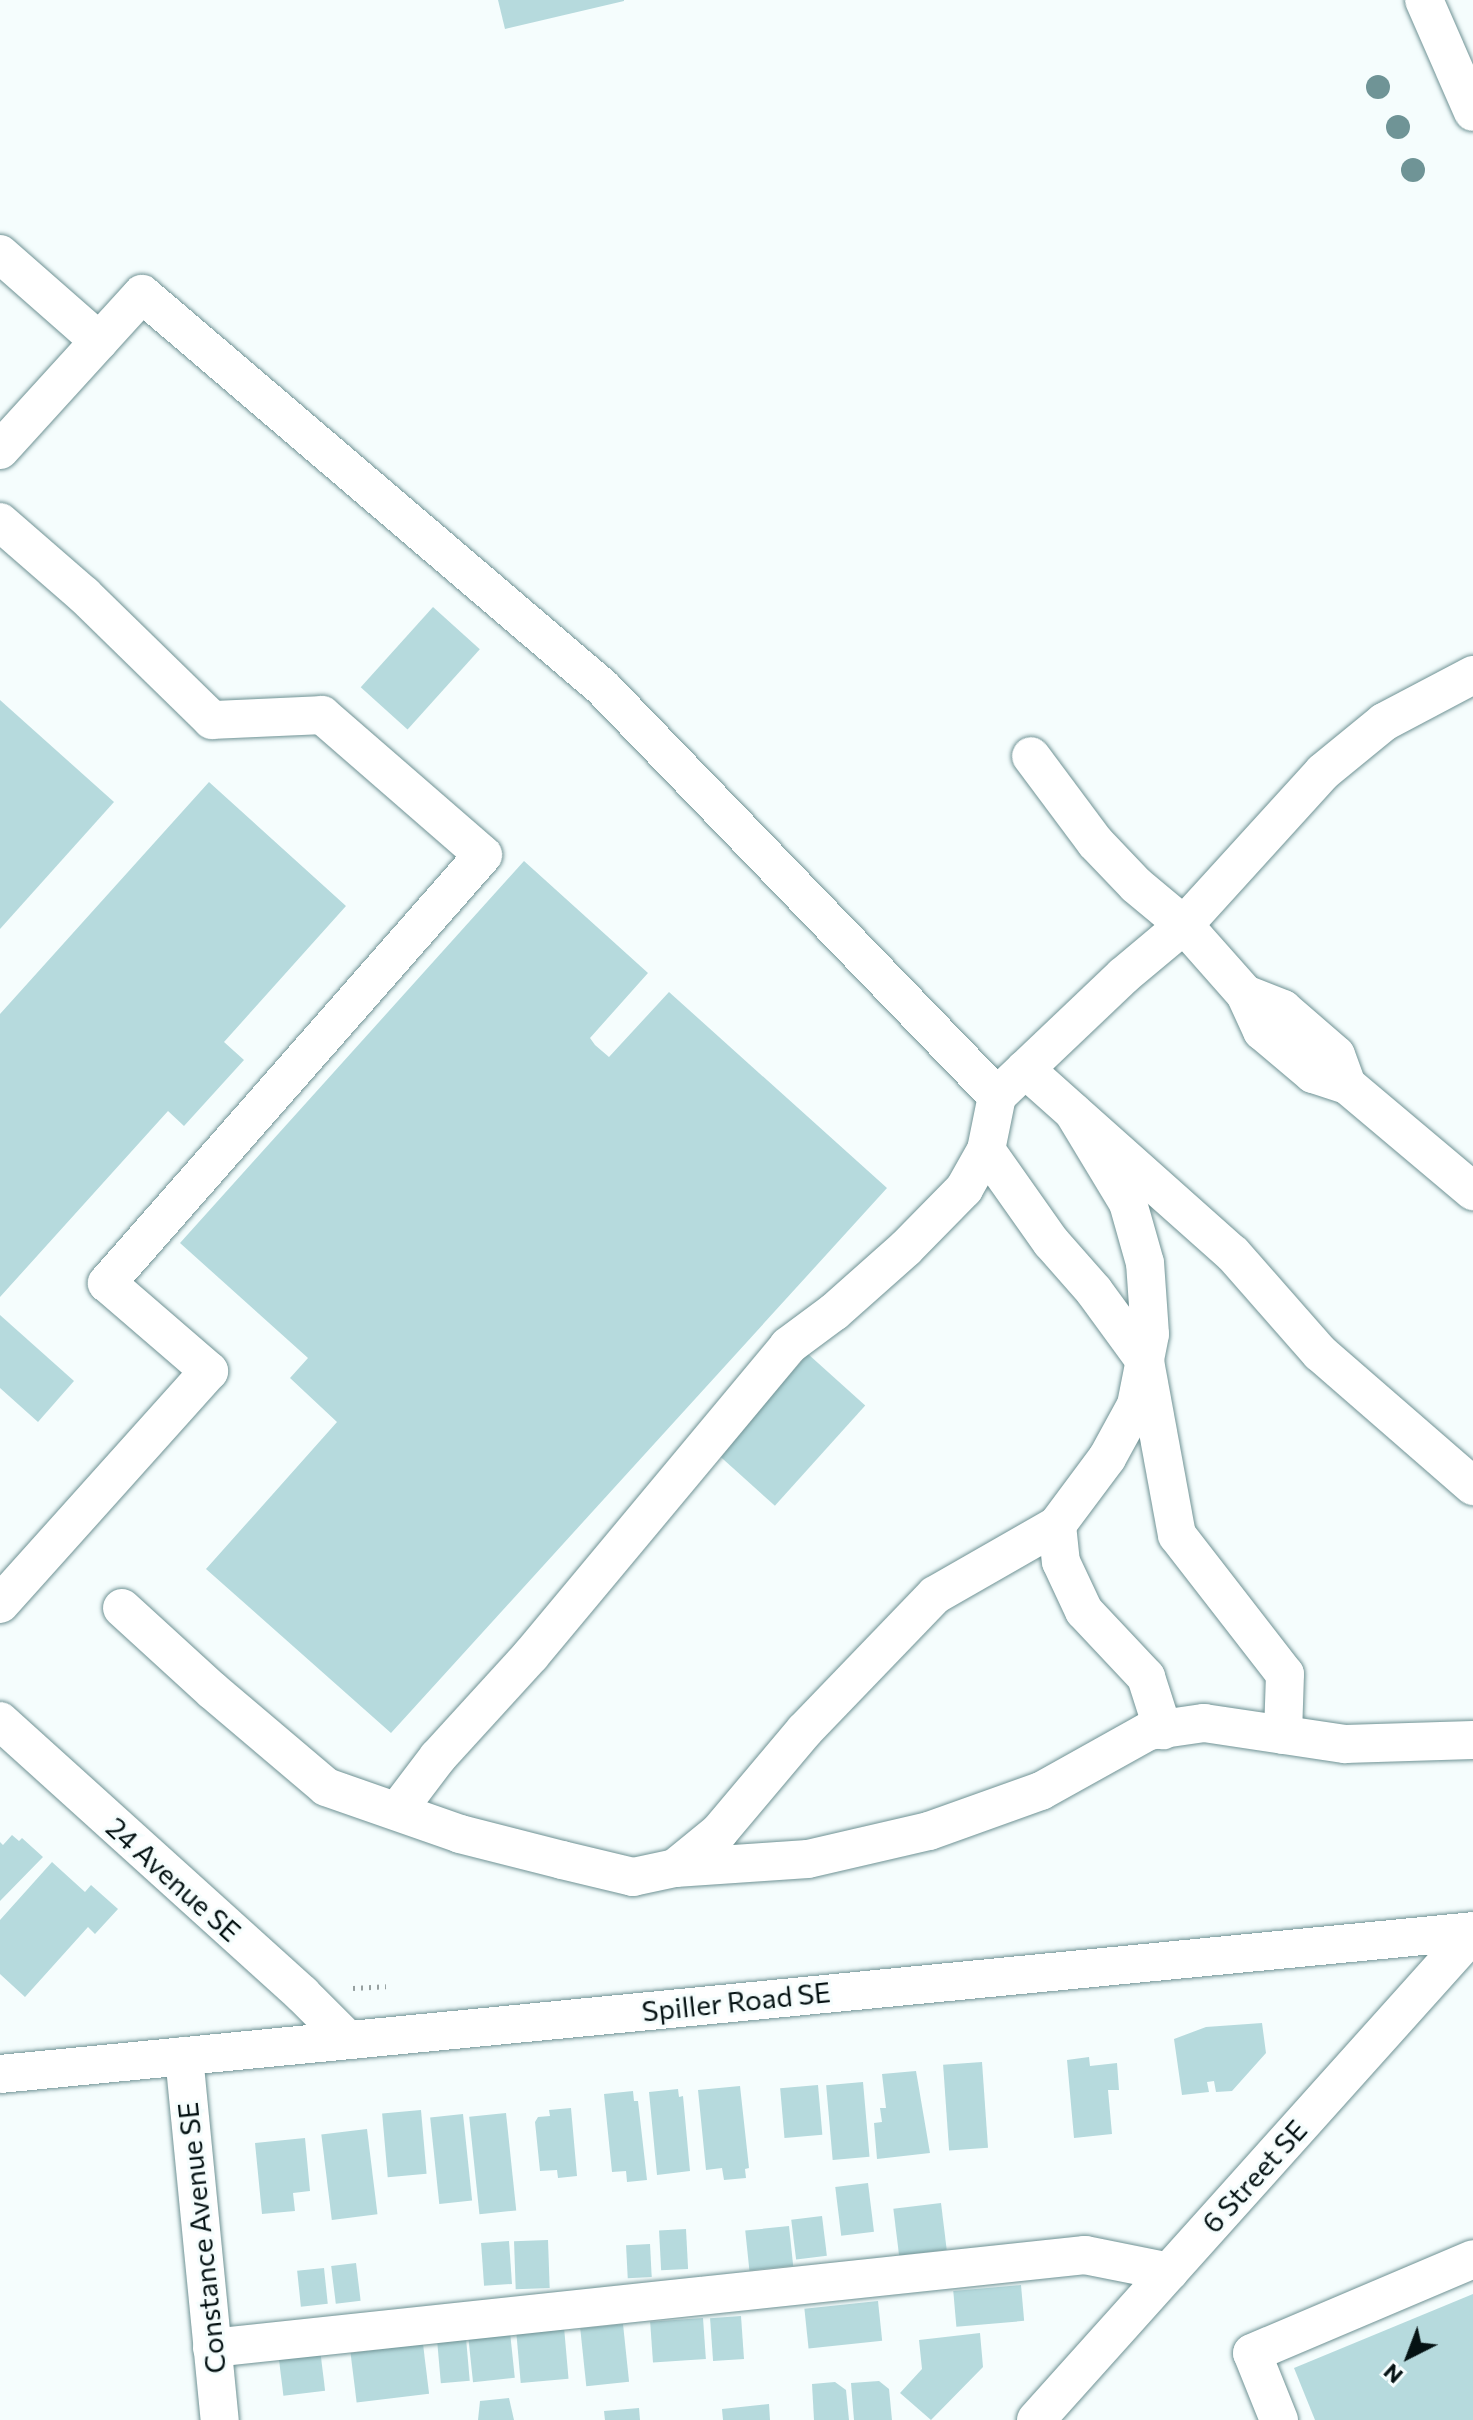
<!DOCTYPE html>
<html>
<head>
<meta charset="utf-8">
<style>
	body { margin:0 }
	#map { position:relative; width:1473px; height:2420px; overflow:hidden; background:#f5fdfd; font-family:Commissioner,sans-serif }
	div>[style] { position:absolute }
	.building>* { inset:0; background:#b6dadd; transform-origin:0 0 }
	.path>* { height:5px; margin-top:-2.5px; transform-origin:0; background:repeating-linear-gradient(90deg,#96a0a0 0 2px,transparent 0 8px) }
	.roads { filter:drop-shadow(0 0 2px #6f9294) drop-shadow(0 0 2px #6f9294) }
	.minor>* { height:38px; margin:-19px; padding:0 19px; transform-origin:19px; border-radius:19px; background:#fff }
	.trees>* { width:24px; height:24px; margin:-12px; border-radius:50%; background:#6f9496 }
	span { translate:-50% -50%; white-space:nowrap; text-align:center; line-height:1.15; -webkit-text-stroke:6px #f5fdfd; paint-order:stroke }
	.street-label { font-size:28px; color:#051213 }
	.north { position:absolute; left:1369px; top:2316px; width:80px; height:80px; -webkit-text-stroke:6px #f5fdfd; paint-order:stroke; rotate:222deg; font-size:22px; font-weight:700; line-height:32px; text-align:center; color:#051213 }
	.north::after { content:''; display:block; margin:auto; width:28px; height:36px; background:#051213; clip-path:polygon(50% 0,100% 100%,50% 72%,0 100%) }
</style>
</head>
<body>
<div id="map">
	<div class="building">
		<div style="clip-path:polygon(498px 0,624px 0,624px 1px,505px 29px)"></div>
		<div style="left:433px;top:607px;width:63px;height:108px;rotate:42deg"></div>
		<div style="clip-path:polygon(0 700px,114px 802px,0 929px)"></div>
		<div style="clip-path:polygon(209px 782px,346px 906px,224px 1042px,244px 1060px,184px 1126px,168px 1111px,0 1297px,0 1014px)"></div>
		<div style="clip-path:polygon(524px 861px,648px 973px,590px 1038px,595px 1045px,609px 1057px,669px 992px,887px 1188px,391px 1733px,206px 1569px,337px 1422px,290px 1378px,308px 1358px,180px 1243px)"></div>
		<div style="clip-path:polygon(0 1315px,74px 1381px,38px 1422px,0 1388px)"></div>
		<div style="left:808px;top:1354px;width:77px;height:135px;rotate:42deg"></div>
		<div style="clip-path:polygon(12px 1835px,19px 1841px,22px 1838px,43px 1857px,0 1901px,0 1842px,3px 1845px)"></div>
		<div style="clip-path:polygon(52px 1862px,85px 1892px,91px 1885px,118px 1909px,95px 1934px,88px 1927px,25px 1997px,0 1974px,0 1920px)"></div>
		<div style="clip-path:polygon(1262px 2023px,1266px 2053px,1232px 2091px,1216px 2092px,1214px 2081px,1207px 2082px,1209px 2092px,1182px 2095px,1174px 2039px,1206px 2027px)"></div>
		<div style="clip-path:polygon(1089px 2057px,1090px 2066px,1117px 2063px,1119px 2090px,1108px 2090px,1112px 2134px,1074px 2138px,1067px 2060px)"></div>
		<div style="left:982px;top:2062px;width:86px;height:39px;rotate:86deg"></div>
		<div style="clip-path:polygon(916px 2071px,930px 2153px,877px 2159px,874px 2123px,882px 2122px,880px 2108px,886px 2108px,882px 2074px)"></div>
		<div style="left:863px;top:2082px;width:75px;height:37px;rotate:85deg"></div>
		<div style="left:818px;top:2085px;width:50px;height:38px;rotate:85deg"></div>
		<div style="clip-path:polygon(740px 2086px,749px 2168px,745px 2169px,746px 2178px,724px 2180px,722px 2168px,706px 2170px,698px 2090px)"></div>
		<div style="clip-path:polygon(678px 2089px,679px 2097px,683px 2096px,690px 2171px,657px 2175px,649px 2092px)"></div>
		<div style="clip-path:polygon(633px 2091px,634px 2101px,638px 2101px,647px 2180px,627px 2182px,626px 2171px,612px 2172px,604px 2094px)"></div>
		<div style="clip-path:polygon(571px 2108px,577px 2176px,558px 2178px,557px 2170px,540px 2171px,535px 2122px,538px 2117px,550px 2116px,549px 2110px)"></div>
		<div style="left:421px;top:2110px;width:64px;height:39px;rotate:85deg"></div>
		<div style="left:506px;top:2113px;width:98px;height:37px;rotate:84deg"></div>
		<div style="left:463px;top:2114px;width:87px;height:33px;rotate:84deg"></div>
		<div style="left:367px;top:2129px;width:86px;height:46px;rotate:83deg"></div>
		<div style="clip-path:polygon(305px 2138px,310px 2191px,293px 2193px,295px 2211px,262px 2214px,255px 2143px)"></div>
		<div style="left:868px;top:2183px;width:49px;height:33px;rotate:83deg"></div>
		<div style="left:941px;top:2203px;width:47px;height:48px;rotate:83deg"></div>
		<div style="left:822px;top:2216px;width:40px;height:31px;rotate:83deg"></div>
		<div style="left:789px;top:2226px;width:40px;height:44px;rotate:84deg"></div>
		<div style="left:686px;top:2229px;width:40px;height:27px;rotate:87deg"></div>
		<div style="left:548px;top:2240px;width:48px;height:34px;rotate:88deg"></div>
		<div style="left:509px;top:2241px;width:43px;height:28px;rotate:86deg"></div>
		<div style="left:650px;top:2244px;width:33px;height:24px;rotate:87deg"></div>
		<div style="left:356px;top:2263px;width:38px;height:25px;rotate:83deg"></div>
		<div style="left:324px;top:2268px;width:36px;height:27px;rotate:84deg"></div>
		<div style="left:1021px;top:2285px;width:36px;height:68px;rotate:85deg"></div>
		<div style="clip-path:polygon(1473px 2294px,1473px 2420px,1315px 2420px,1294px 2368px)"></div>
		<div style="left:878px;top:2301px;width:40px;height:74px;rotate:84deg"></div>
		<div style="left:741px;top:2316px;width:43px;height:31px;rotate:86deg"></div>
		<div style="left:703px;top:2318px;width:41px;height:53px;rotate:86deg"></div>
		<div style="left:623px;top:2324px;width:58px;height:43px;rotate:84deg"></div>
		<div style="left:564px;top:2327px;width:52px;height:48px;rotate:85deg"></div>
		<div style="left:510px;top:2332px;width:46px;height:42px;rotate:84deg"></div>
		<div style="clip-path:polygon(980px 2333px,983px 2367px,931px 2420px,900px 2393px,922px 2369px,919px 2340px)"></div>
		<div style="left:466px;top:2338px;width:43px;height:29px;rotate:85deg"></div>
		<div style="left:423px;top:2344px;width:50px;height:73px;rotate:83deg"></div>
		<div style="left:320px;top:2349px;width:42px;height:42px;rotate:83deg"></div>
		<div style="clip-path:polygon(879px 2381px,889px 2389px,892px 2420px,854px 2420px,851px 2383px)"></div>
		<div style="clip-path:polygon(835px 2382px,846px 2390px,849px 2420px,814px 2420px,812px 2384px)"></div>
		<div style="clip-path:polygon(509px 2398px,514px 2420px,478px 2420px,480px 2401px)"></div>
		<div style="clip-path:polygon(769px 2404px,770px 2420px,723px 2420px,722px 2409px)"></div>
		<div style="clip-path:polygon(639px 2408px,640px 2420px,605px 2420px,604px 2411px)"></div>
	</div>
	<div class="path">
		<div style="left:353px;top:1988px;width:33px;rotate:-3deg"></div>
	</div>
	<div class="roads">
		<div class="minor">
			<div style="left:1424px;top:0;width:122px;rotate:66.4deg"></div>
			<div style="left:0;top:254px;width:132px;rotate:41.3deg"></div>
			<div style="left:0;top:450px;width:211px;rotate:-47.7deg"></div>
			<div style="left:142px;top:294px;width:605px;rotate:40.51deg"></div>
			<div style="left:602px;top:687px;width:569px;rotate:46deg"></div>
			<div style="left:997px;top:1096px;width:174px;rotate:-43.6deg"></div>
			<div style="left:1123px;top:976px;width:80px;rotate:-39.9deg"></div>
			<div style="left:1184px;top:925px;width:62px;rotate:-140.2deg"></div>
			<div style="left:1136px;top:885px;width:59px;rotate:-133.6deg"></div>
			<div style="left:1095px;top:842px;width:107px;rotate:-126.7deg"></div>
			<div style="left:0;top:522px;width:111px;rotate:41deg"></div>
			<div style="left:84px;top:595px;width:179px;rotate:44.3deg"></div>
			<div style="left:212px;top:720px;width:110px;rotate:-2.6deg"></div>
			<div style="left:322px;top:715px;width:213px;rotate:41deg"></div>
			<div style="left:483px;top:855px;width:570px;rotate:131.3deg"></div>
			<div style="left:107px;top:1283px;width:135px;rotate:40.8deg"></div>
			<div style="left:209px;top:1371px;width:313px;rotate:131.9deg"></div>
			<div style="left:1473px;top:675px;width:101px;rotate:152.2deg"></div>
			<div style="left:1384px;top:722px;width:79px;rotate:140.7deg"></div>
			<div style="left:1323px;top:772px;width:207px;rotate:132.3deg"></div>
			<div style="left:1184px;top:925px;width:92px;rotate:48.5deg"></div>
			<div style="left:1245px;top:994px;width:41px;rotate:65.3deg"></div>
			<div style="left:1262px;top:1031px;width:67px;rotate:40.1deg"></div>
			<div style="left:1313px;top:1074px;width:36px;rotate:18deg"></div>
			<div style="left:1347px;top:1085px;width:165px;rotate:40.1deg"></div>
			<div style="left:1245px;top:994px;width:41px;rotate:21.5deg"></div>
			<div style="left:1283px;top:1009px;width:70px;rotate:41deg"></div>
			<div style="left:1336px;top:1055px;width:32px;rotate:70deg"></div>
			<div style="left:1025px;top:1069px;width:278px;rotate:41.7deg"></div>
			<div style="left:1233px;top:1254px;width:132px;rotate:48.7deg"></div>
			<div style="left:1320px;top:1353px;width:203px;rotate:41deg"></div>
			<div style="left:986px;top:1150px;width:113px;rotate:54.8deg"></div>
			<div style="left:1051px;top:1242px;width:65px;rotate:48.7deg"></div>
			<div style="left:1094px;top:1291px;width:87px;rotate:53.9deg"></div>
			<div style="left:1145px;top:1361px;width:177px;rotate:79.6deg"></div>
			<div style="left:1177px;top:1535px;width:176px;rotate:52.2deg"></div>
			<div style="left:1285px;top:1674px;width:61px;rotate:91.9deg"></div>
			<div style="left:1057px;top:1525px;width:37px;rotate:84deg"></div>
			<div style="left:1061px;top:1562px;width:54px;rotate:64.9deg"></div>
			<div style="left:1084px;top:1611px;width:91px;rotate:46.8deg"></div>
			<div style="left:1146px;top:1677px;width:56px;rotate:72.2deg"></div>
			<div style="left:122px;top:1608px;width:123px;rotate:42.4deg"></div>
			<div style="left:213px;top:1691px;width:148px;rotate:40.3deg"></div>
			<div style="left:326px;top:1787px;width:142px;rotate:19.3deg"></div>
			<div style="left:460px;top:1834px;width:105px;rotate:14.3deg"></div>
			<div style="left:562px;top:1860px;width:73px;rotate:13.5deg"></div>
			<div style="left:633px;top:1877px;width:43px;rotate:-12.1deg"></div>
			<div style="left:675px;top:1868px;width:57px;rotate:-39.3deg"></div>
			<div style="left:719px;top:1832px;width:133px;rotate:-49.9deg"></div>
			<div style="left:805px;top:1730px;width:187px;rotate:-46.1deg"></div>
			<div style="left:935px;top:1595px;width:141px;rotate:-29.8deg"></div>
			<div style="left:1057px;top:1525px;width:84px;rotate:-53.3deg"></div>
			<div style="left:1107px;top:1458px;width:60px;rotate:-61.3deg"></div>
			<div style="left:1136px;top:1405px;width:72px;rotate:-78.8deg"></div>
			<div style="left:1150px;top:1334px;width:71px;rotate:-94deg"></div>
			<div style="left:1145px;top:1263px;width:62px;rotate:-105.8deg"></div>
			<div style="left:1128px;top:1203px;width:106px;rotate:-121.1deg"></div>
			<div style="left:0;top:1721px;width:407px;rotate:42.1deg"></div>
			<div style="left:302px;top:1994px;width:64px;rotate:45deg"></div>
			<div style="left:397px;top:1811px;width:68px;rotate:-52.8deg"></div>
			<div style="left:438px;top:1757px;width:138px;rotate:-47.6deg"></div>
			<div style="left:531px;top:1655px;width:402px;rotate:-50.2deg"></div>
			<div style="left:788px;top:1346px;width:57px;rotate:-36.5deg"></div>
			<div style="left:834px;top:1312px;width:96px;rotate:-41.6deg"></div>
			<div style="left:906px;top:1248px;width:83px;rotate:-45.5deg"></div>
			<div style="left:964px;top:1189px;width:45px;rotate:-60.6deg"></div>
			<div style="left:986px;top:1150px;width:55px;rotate:-78.5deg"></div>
			<div style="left:675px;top:1868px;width:133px;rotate:-3.9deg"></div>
			<div style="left:808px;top:1859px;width:124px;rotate:-13deg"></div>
			<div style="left:929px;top:1831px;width:119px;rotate:-19.7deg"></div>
			<div style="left:1041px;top:1791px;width:124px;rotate:-29.1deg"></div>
			<div style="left:1149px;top:1731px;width:56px;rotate:-8.3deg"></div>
			<div style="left:1204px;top:1723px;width:143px;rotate:8.5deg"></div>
			<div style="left:1345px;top:1744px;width:128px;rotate:-1.8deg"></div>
			<div style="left:184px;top:2056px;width:366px;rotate:84.4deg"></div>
			<div style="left:0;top:2074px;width:1480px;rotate:-5.54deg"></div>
			<div style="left:212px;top:2348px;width:878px;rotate:-6.08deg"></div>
			<div style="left:1085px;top:2255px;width:86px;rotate:11.4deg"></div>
			<div style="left:1036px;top:2420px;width:654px;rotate:-48.1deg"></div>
			<div style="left:1279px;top:2420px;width:72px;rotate:-111.9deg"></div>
			<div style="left:1252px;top:2353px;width:240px;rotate:-23deg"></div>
		</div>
	</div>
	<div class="trees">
		<div style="left:1378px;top:87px"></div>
		<div style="left:1398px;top:127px"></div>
		<div style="left:1413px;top:170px"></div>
	</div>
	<div class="street-label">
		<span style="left:174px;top:1879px;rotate:42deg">24 Avenue SE</span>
		<span style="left:736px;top:2001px;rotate:-6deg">Spiller Road SE</span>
		<span style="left:1254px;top:2176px;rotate:-48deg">6 Street SE</span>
		<span style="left:201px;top:2238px;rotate:-96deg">Constance Avenue SE</span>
	</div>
	<div class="north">N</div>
</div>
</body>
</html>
